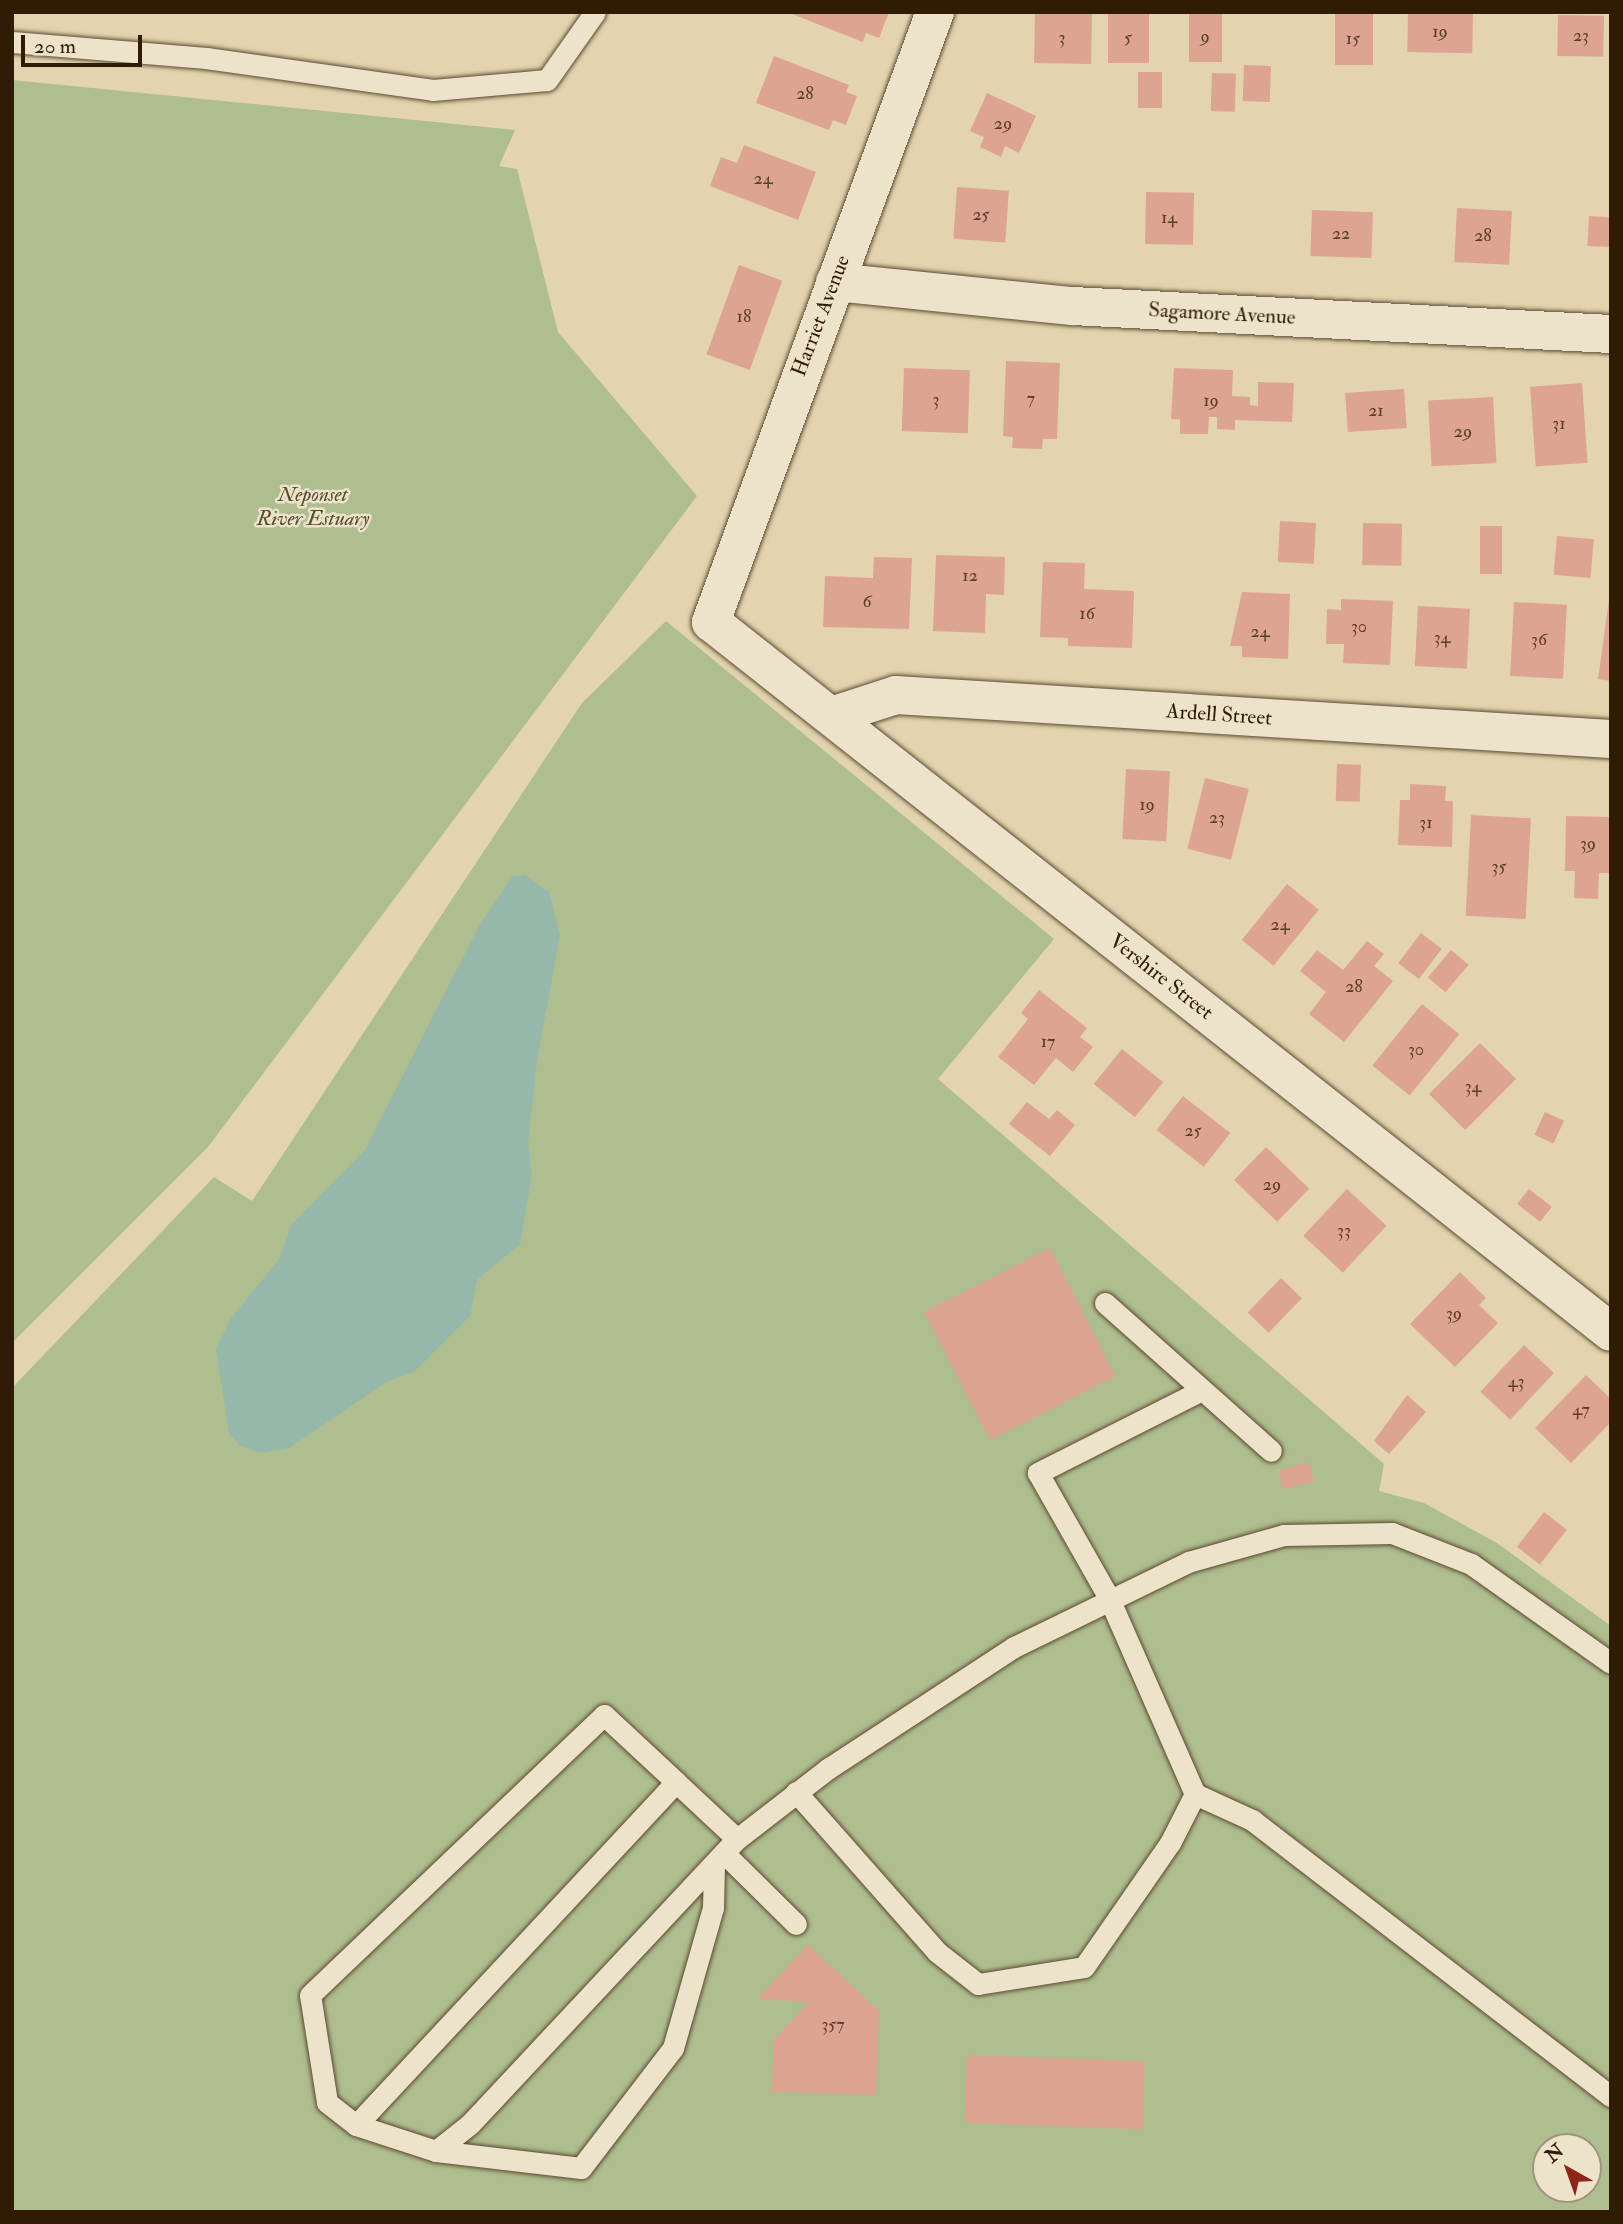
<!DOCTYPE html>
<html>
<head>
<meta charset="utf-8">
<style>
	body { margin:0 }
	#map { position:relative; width:1623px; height:2224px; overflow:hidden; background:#e3d4af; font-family:"IM FELL Double Pica",serif }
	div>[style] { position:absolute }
	.green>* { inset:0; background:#aebe8f }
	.water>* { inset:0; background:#95b8aa }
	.building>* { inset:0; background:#dca491; transform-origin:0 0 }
	.roads { filter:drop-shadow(0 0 2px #5d4a30) drop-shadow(0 0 2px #5d4a30) }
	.lane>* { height:21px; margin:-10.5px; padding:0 10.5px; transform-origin:10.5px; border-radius:10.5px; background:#ede3cb }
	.street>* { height:38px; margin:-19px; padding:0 19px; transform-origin:19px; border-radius:19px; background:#ede3cb }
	span { translate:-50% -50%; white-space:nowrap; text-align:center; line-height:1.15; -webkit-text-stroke:5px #ede3cb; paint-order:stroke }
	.number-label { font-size:18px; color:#5b3e28 }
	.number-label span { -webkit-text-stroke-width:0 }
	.street-label { font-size:21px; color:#301c05 }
	.park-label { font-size:21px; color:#564d2e; font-style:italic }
	.frame { position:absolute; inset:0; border:14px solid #301c05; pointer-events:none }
	.north { position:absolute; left:1532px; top:2133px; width:70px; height:70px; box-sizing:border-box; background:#ede3cb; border:2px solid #a1937c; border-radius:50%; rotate:320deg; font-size:19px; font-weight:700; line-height:28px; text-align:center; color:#301c05 }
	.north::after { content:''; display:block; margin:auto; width:24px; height:32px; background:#8f2418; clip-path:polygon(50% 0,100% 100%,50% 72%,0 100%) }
	.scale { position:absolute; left:21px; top:35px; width:121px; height:32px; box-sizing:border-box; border:4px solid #301c05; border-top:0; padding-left:9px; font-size:21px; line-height:24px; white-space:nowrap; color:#301c05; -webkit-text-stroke:5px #ede3cb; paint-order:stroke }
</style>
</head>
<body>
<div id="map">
	<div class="green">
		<div style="clip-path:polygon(12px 80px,515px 130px,499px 166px,517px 169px,558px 332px,697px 496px,208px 1147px,12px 1343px)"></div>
		<div style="clip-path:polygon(evenodd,666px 621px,1054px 939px,938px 1079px,1384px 1464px,1379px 1491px,1424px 1503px,1497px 1543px,1611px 1626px,1611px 2212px,12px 2212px,12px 1388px,214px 1177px,252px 1201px,582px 703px,666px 621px,1546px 2147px,1588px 2147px,1588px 2189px,1546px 2189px,1546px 2147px)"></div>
	</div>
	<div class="water">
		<div style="clip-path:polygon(525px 875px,549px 892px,560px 935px,537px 1061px,528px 1144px,532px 1175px,520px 1244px,477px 1280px,470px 1316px,414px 1372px,388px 1381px,289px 1448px,261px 1453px,240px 1446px,229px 1433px,216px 1349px,231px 1318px,280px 1258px,291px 1225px,365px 1150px,480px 924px,512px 877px)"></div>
	</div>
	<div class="building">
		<div style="clip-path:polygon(787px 12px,889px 12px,879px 38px,866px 33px,863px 42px)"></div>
		<div style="left:1035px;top:12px;width:57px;height:51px;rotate:1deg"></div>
		<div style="left:1108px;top:12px;width:41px;height:51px"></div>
		<div style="left:1189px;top:12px;width:33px;height:50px"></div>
		<div style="left:1335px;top:12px;width:38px;height:53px"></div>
		<div style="left:1408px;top:12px;width:65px;height:40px;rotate:1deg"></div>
		<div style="left:1558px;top:15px;width:46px;height:41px;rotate:1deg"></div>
		<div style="clip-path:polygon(774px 56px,849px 85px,846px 92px,857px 96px,846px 125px,833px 120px,829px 130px,756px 103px)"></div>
		<div style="left:1244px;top:65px;width:27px;height:36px;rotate:2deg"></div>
		<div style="left:1138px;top:72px;width:24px;height:36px"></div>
		<div style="left:1212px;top:73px;width:24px;height:38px;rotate:2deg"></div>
		<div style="clip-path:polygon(987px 93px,1036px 116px,1019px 153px,1005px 146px,1001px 157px,980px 147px,984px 137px,970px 131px)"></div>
		<div style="clip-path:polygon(744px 145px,816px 172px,798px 220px,710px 186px,721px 157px,737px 163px)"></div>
		<div style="left:957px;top:187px;width:52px;height:52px;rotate:4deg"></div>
		<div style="left:1146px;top:192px;width:48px;height:52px;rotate:1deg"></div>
		<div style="left:1457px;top:208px;width:55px;height:54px;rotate:3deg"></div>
		<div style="left:1312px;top:210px;width:61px;height:46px;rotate:2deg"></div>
		<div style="left:1589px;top:216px;width:22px;height:30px;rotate:3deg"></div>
		<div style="left:739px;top:265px;width:46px;height:95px;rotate:20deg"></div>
		<div style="clip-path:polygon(1006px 361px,1060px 363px,1057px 439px,1043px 439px,1042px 449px,1012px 448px,1013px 437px,1003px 436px)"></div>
		<div style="left:904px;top:368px;width:66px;height:63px;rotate:2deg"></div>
		<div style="clip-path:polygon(1174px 368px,1233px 370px,1232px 396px,1250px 397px,1250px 405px,1258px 406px,1258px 382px,1294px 383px,1292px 422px,1235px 420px,1235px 430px,1217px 429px,1217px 417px,1209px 417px,1208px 434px,1180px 434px,1180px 419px,1171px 419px)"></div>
		<div style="left:1582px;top:383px;width:80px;height:52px;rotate:86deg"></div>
		<div style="left:1404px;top:389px;width:39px;height:59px;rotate:86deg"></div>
		<div style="left:1493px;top:397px;width:66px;height:65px;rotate:87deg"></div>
		<div style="left:1280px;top:521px;width:36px;height:41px;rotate:3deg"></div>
		<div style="left:1363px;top:523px;width:39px;height:42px;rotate:1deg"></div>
		<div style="left:1480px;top:526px;width:22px;height:48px"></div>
		<div style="left:1557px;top:536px;width:37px;height:39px;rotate:5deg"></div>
		<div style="clip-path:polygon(936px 555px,1005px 557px,1004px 595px,986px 594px,985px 633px,933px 631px)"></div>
		<div style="clip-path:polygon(874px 557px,912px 558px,909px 629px,823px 627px,825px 576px,873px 578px)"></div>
		<div style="clip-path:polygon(1043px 562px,1085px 563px,1084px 589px,1134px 591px,1132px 648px,1068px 646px,1068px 638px,1040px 637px)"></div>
		<div style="clip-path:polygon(1242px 592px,1290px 594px,1288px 659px,1242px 657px,1242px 646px,1230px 646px)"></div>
		<div style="clip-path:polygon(1341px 599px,1393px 601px,1390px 665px,1343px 663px,1344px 644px,1326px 644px,1327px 609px,1341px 610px)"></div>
		<div style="clip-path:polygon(1609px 600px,1611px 600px,1611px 681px,1598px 679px)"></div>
		<div style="left:1514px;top:602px;width:53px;height:74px;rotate:3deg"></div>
		<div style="left:1418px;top:606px;width:52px;height:60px;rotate:3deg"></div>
		<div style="left:1337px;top:764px;width:24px;height:37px;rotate:2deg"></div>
		<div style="left:1126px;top:769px;width:44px;height:70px;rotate:3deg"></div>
		<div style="left:1205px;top:778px;width:45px;height:73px;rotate:14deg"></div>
		<div style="clip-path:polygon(1410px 784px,1446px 786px,1445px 801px,1453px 801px,1452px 847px,1398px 845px,1400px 800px,1410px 800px)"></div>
		<div style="left:1471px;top:815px;width:60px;height:101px;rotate:3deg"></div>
		<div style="clip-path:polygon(1566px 816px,1611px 817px,1611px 873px,1599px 873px,1598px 899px,1574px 898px,1575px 871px,1565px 871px)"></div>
		<div style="left:1287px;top:884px;width:41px;height:72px;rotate:39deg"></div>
		<div style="left:1421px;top:933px;width:26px;height:38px;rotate:37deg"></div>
		<div style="clip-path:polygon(1367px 941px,1384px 954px,1374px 966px,1393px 981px,1344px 1042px,1309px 1014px,1326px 992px,1300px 971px,1317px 950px,1343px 970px)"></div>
		<div style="left:1451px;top:950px;width:23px;height:36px;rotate:40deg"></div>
		<div style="clip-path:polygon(1039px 990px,1087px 1028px,1080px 1037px,1093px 1047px,1073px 1072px,1056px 1058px,1034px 1085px,998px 1057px,1028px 1019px,1021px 1013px)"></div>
		<div style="left:1422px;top:1004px;width:48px;height:79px;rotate:39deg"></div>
		<div style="left:1480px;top:1043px;width:51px;height:72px;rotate:45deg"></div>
		<div style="left:1122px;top:1049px;width:53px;height:45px;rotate:39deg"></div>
		<div style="left:1183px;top:1096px;width:60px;height:43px;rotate:38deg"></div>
		<div style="clip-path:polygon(1027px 1102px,1049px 1119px,1057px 1110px,1075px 1125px,1050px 1156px,1009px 1124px)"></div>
		<div style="left:1545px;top:1112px;width:21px;height:25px;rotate:25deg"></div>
		<div style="left:1266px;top:1147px;width:60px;height:46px;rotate:44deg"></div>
		<div style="left:1347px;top:1189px;width:54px;height:64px;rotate:43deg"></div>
		<div style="left:1529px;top:1189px;width:29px;height:19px;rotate:38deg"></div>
		<div style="left:1050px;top:1248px;width:144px;height:141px;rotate:63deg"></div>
		<div style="clip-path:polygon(1460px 1272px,1486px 1298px,1479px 1305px,1498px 1323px,1455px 1367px,1410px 1324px)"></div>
		<div style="left:1281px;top:1278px;width:29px;height:48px;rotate:44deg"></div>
		<div style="left:1524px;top:1345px;width:41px;height:64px;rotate:43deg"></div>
		<div style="clip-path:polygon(1586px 1375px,1611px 1399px,1611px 1422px,1571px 1463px,1535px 1428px)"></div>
		<div style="clip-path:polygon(1407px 1395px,1426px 1412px,1389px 1454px,1374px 1441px)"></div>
		<div style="left:1309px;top:1462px;width:20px;height:32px;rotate:75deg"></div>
		<div style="left:1544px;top:1512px;width:29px;height:44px;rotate:38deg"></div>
		<div style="clip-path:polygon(808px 1945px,879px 2011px,876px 2095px,772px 2092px,774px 2039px,809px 2002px,757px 1999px)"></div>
		<div style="left:967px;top:2055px;width:178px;height:68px;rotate:2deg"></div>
	</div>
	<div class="roads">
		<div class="lane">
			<div style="left:12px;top:42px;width:195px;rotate:4.7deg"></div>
			<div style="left:206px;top:58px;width:229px;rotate:8deg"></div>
			<div style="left:433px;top:90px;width:114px;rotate:-5deg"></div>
			<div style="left:547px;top:80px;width:83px;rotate:-54.8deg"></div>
			<div style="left:1105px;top:1303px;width:222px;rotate:41.7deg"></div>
			<div style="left:1202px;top:1390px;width:184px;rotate:153.2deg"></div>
			<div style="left:1038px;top:1473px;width:142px;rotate:60.4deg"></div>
			<div style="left:1108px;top:1596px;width:216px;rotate:66.3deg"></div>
			<div style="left:1195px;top:1794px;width:63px;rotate:24.5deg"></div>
			<div style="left:1252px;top:1820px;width:453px;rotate:37.6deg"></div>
			<div style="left:676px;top:1782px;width:469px;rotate:133deg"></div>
			<div style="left:356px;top:2125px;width:37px;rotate:-142deg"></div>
			<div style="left:327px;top:2102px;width:108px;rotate:-99deg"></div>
			<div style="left:310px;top:1995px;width:406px;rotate:-43.6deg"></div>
			<div style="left:604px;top:1715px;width:98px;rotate:42.9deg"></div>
			<div style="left:676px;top:1782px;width:83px;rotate:43.1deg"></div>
			<div style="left:796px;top:1792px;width:213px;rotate:48.6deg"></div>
			<div style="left:937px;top:1952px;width:52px;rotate:38deg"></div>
			<div style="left:978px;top:1984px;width:107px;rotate:-9.1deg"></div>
			<div style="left:1084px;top:1967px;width:151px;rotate:-55.3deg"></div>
			<div style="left:1170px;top:1843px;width:55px;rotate:-63deg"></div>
			<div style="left:724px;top:1853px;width:101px;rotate:44.6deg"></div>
			<div style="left:356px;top:2125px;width:84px;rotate:18deg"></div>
			<div style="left:436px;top:2151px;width:43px;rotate:-38.5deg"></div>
			<div style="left:470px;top:2124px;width:391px;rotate:-46.9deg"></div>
			<div style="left:737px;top:1839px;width:116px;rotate:-37.7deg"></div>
			<div style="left:829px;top:1768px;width:221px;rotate:-33.2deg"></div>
			<div style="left:1014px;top:1647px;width:194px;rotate:-26deg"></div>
			<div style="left:1188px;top:1562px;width:100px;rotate:-15.7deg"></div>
			<div style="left:1284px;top:1535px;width:108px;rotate:-1.1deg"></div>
			<div style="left:1392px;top:1533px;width:85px;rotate:21.4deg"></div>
			<div style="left:1471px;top:1564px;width:171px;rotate:35.3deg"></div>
			<div style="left:436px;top:2151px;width:146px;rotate:6.7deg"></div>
			<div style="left:581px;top:2168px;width:151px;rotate:-52.5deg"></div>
			<div style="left:673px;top:2048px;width:146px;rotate:-74.1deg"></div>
			<div style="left:713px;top:1908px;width:43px;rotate:-88.7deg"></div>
		</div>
		<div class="street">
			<div style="left:935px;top:12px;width:650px;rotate:110.16deg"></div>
			<div style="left:711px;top:622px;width:1146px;rotate:38.27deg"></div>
			<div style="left:835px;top:282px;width:239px;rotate:5.8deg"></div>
			<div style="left:1073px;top:306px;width:539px;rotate:2.98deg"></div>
			<div style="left:831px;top:716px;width:68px;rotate:-17.9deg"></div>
			<div style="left:896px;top:695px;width:716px;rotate:3.52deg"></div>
		</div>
	</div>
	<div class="number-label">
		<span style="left:1440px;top:32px">19</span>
		<span style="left:1581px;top:36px">23</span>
		<span style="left:1205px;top:37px">9</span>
		<span style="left:1062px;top:38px">3</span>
		<span style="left:1128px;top:38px">5</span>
		<span style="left:1353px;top:39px">15</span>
		<span style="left:805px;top:94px">28</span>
		<span style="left:1003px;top:124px">29</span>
		<span style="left:763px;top:179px">24</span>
		<span style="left:981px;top:215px">25</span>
		<span style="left:1169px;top:218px">14</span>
		<span style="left:1341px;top:234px">22</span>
		<span style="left:1483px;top:236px">28</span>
		<span style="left:744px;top:317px">18</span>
		<span style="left:1031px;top:399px">7</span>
		<span style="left:936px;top:400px">3</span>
		<span style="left:1211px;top:401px">19</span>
		<span style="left:1376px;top:411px">21</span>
		<span style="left:1559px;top:424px">31</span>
		<span style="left:1463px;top:432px">29</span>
		<span style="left:970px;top:576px">12</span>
		<span style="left:867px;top:602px">6</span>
		<span style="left:1087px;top:614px">16</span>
		<span style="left:1359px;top:627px">30</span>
		<span style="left:1260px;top:632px">24</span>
		<span style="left:1442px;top:638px">34</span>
		<span style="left:1539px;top:640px">36</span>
		<span style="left:1147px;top:805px">19</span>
		<span style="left:1217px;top:818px">23</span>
		<span style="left:1426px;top:823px">31</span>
		<span style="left:1588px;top:844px">39</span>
		<span style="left:1499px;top:867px">35</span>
		<span style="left:1280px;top:925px">24</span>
		<span style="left:1354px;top:987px">28</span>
		<span style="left:1048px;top:1042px">17</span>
		<span style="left:1416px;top:1050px">30</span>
		<span style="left:1473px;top:1087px">34</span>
		<span style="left:1193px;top:1131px">25</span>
		<span style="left:1272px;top:1185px">29</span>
		<span style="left:1344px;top:1231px">33</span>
		<span style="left:1454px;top:1314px">39</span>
		<span style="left:1516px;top:1382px">43</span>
		<span style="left:1581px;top:1410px">47</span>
		<span style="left:833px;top:2025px">357</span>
	</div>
	<div class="street-label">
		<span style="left:1222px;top:314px;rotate:3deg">Sagamore Avenue</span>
		<span style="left:821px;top:316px;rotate:-69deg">Harriet Avenue</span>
		<span style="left:1219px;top:715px;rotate:4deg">Ardell Street</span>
		<span style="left:1161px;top:977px;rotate:38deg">Vershire Street</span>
	</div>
	<div class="park-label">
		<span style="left:313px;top:507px">Neponset<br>River Estuary</span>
	</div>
	<div class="frame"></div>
	<div class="north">N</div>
	<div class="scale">20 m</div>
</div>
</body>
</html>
